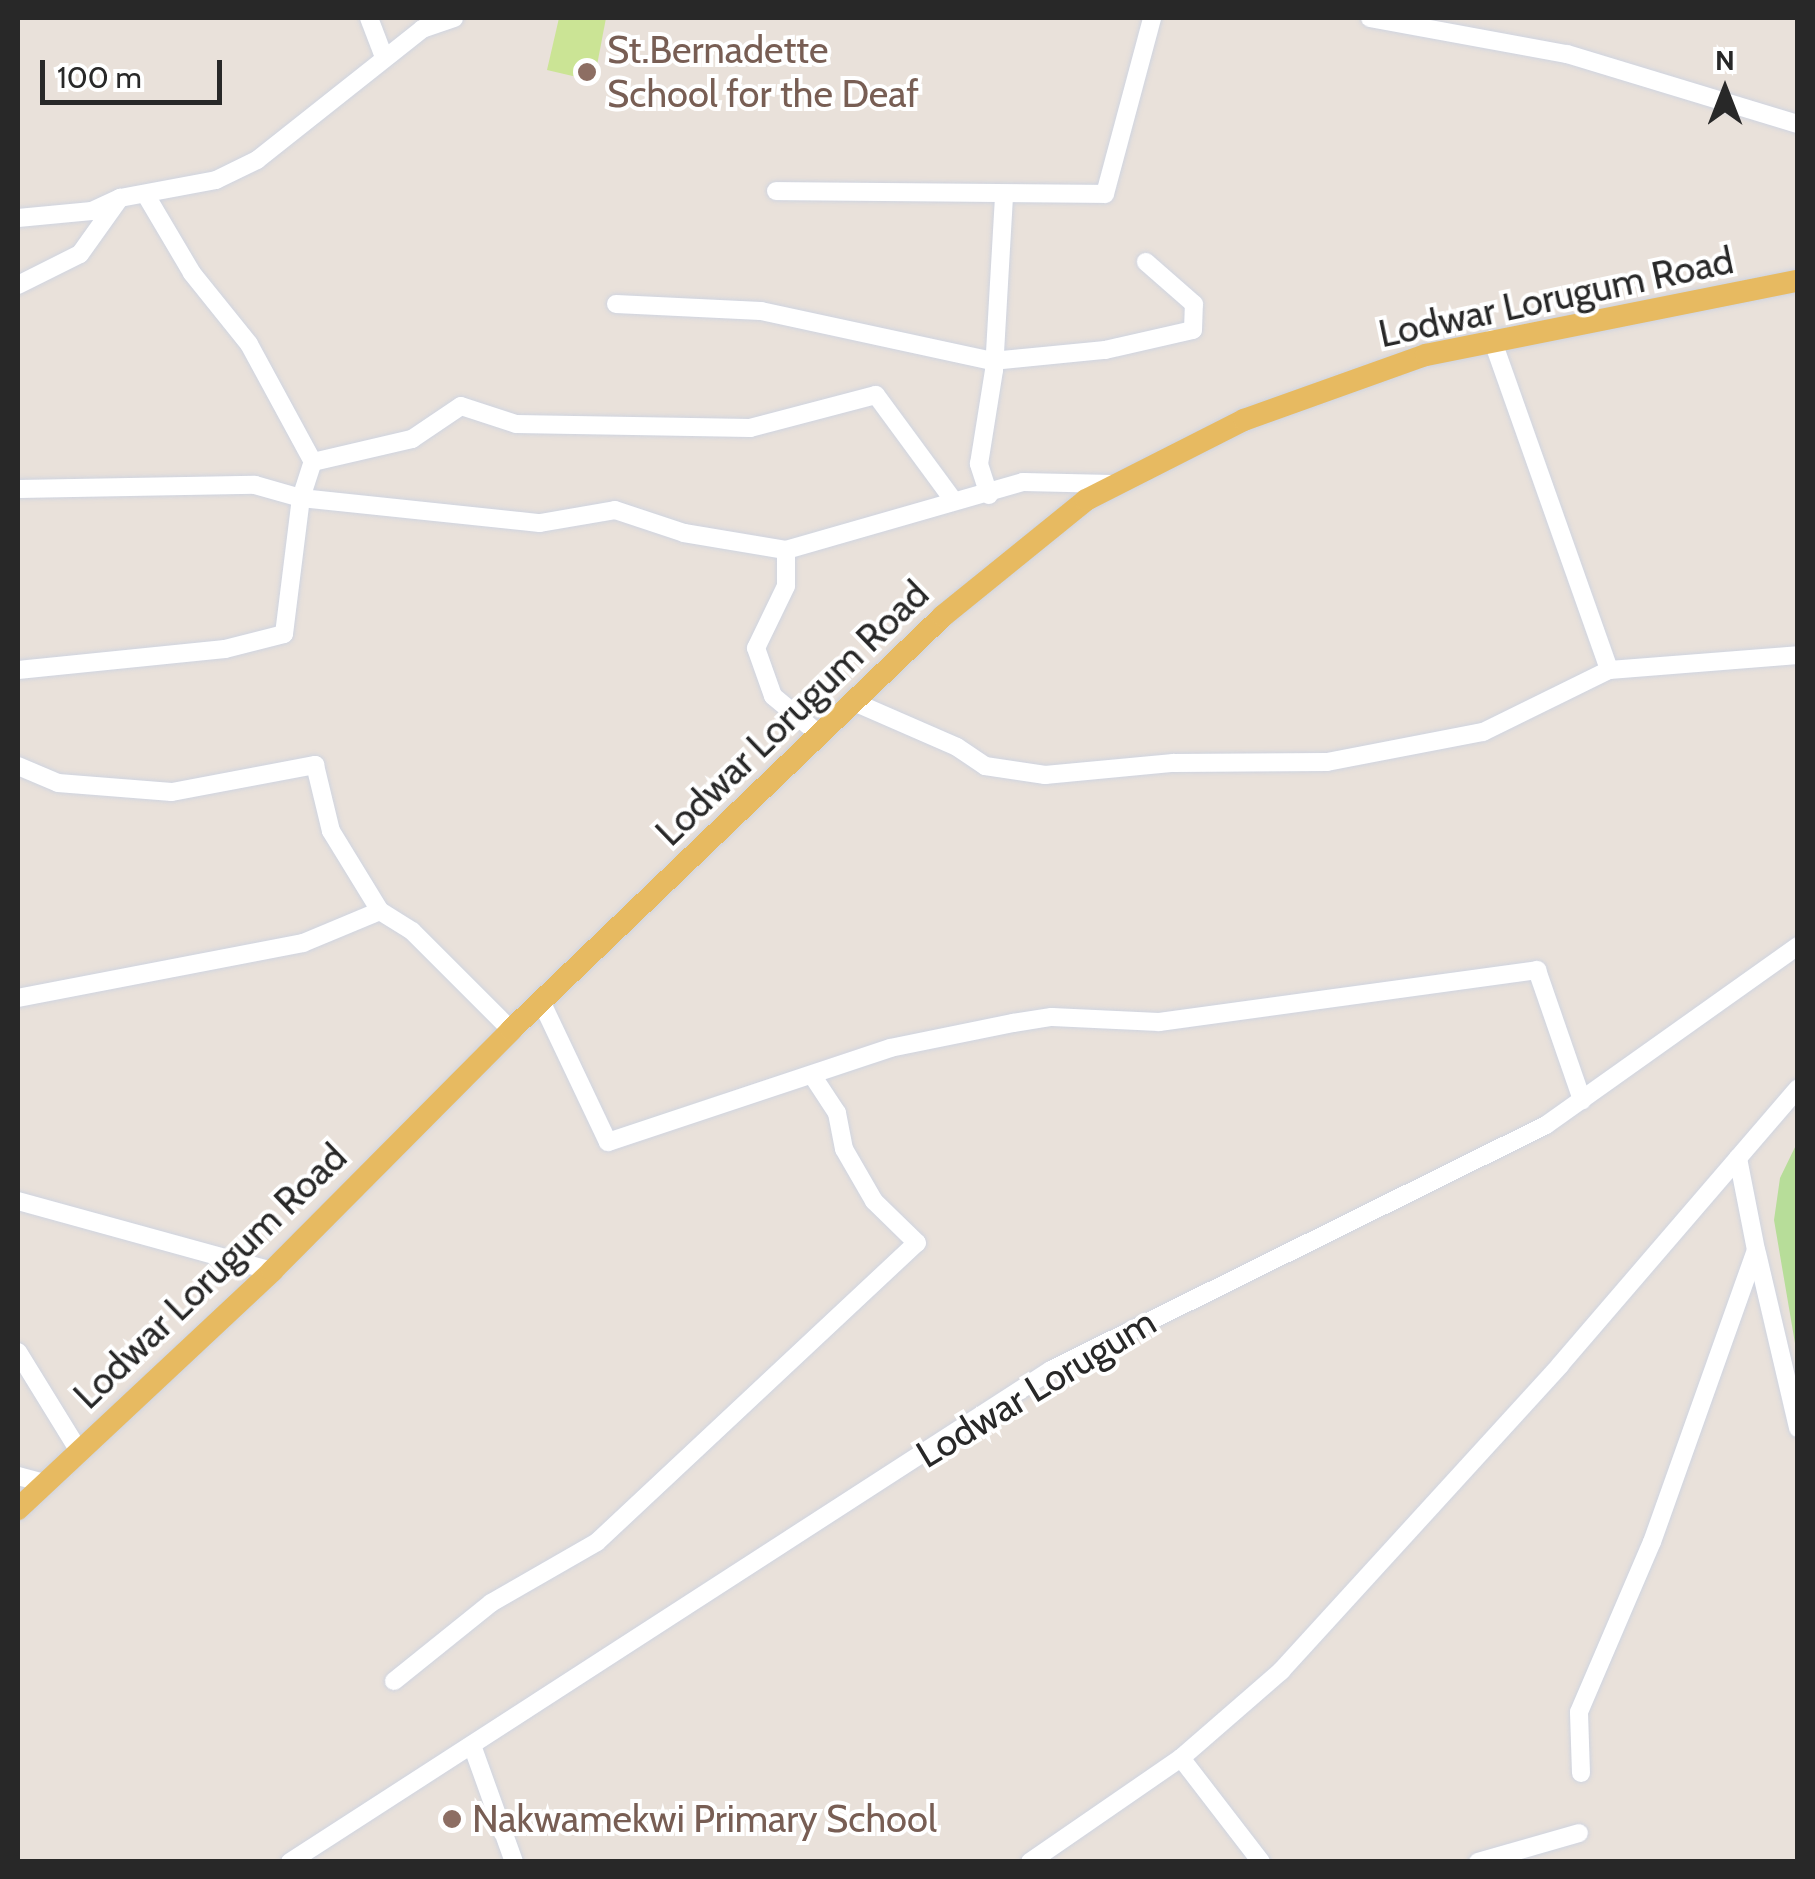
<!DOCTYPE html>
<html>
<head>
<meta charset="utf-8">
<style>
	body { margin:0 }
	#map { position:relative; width:1815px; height:1879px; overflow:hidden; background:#e9e1da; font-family:Cabin,sans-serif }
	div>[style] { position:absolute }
	.green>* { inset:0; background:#b7dd99 }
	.pitch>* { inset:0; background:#cbe495 }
	.roads { filter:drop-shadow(0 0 2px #cfd4e0) drop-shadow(0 0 2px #cfd4e0) }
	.minor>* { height:18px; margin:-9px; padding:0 9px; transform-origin:9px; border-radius:9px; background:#fff }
	.major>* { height:22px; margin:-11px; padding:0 11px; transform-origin:11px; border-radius:11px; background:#e7ba61 }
	.dots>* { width:28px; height:28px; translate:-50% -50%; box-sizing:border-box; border:5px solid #fff; border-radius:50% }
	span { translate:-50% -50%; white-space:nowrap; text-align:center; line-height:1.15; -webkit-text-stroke:8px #fff; paint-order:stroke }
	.education-label { font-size:38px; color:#785e54 }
	.left { translate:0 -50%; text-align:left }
	.street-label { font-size:38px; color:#282828 }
	.frame { position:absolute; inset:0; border:20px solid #282828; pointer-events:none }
	.north { position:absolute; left:1675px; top:40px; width:100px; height:100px; -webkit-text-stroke:8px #fff; paint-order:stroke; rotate:0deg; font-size:28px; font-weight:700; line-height:40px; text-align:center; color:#282828 }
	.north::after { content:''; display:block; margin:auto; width:35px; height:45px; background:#282828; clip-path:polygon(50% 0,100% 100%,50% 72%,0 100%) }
	.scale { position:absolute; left:40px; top:60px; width:182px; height:45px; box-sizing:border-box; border:5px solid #282828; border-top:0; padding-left:12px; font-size:30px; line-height:35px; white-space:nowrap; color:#282828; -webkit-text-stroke:8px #fff; paint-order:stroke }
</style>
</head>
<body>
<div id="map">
	<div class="green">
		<div style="clip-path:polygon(1797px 1143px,1797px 1142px,1797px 1355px,1774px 1220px,1780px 1178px)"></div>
	</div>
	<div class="pitch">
		<div style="clip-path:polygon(559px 18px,606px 18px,594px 81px,547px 70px)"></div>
	</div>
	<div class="roads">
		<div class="minor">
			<div style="left:369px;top:18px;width:42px;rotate:69deg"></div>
			<div style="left:1370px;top:18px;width:200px;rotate:10.4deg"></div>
			<div style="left:1567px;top:54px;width:241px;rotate:16.9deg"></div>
			<div style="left:776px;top:191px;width:329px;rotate:0.5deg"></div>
			<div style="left:1105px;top:194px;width:182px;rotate:-75deg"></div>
			<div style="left:18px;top:218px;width:74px;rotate:-5.4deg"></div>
			<div style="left:92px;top:211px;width:31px;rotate:-25deg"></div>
			<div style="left:120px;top:198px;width:98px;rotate:-10.6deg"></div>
			<div style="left:216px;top:180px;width:46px;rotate:-26deg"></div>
			<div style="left:257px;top:160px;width:211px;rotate:-38.4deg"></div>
			<div style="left:422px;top:29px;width:34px;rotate:-19deg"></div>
			<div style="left:18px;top:285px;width:69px;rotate:-26.6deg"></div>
			<div style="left:80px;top:254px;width:69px;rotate:-54.5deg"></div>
			<div style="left:616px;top:304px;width:145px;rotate:2.8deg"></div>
			<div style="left:761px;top:311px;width:236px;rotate:12.2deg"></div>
			<div style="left:992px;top:361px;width:114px;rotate:-5.6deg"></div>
			<div style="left:1105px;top:350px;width:90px;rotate:-12.8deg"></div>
			<div style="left:1193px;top:330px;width:26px;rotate:-88deg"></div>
			<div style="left:1194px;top:304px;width:64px;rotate:-138.8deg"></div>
			<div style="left:1492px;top:339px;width:351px;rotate:70.5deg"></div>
			<div style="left:313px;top:462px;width:102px;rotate:-13.1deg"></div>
			<div style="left:412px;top:439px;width:59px;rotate:-34deg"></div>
			<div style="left:461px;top:406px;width:58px;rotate:18.1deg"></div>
			<div style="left:516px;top:424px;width:234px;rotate:1deg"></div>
			<div style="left:750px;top:428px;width:130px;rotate:-14.7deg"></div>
			<div style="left:876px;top:395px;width:130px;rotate:53.7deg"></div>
			<div style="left:18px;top:489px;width:237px;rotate:-1deg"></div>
			<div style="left:255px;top:485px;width:48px;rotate:15.8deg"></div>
			<div style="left:301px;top:498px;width:240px;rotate:6deg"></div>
			<div style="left:540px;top:523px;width:76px;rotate:-9.8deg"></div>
			<div style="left:615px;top:510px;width:73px;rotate:18.4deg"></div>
			<div style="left:684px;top:533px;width:103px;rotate:9.5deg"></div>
			<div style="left:786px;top:550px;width:247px;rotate:-16deg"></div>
			<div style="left:1023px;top:482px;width:89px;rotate:1.3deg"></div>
			<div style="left:989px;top:495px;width:33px;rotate:-108deg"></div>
			<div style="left:979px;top:464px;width:95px;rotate:-80.9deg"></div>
			<div style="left:994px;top:370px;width:175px;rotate:-86.7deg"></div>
			<div style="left:786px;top:550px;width:36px;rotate:90deg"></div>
			<div style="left:786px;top:586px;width:69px;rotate:115.8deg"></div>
			<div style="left:756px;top:648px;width:51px;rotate:70.5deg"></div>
			<div style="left:773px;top:696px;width:61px;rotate:39.7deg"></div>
			<div style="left:18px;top:670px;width:208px;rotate:-5.8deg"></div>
			<div style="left:225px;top:649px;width:61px;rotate:-14.3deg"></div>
			<div style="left:284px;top:634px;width:137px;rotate:-82.9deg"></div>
			<div style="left:301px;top:498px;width:38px;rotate:-72deg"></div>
			<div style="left:313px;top:462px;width:134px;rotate:-118.5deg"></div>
			<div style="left:249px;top:344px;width:91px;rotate:-128.8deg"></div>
			<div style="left:192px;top:273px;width:88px;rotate:-120.6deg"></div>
			<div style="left:854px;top:702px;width:112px;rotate:23.6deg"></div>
			<div style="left:957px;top:747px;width:34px;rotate:34deg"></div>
			<div style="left:985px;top:766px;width:61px;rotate:8.5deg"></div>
			<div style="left:1045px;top:775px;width:129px;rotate:-5.4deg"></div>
			<div style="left:1173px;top:763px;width:154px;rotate:-0.4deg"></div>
			<div style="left:1327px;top:762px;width:159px;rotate:-10.9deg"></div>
			<div style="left:1483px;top:732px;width:140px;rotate:-26.2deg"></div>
			<div style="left:1609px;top:670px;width:190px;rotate:-4.5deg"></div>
			<div style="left:18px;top:766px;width:43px;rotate:23deg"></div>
			<div style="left:58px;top:783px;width:114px;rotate:4.5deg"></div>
			<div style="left:172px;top:792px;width:146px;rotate:-10.7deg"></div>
			<div style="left:315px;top:765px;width:68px;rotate:76.4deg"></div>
			<div style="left:331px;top:831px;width:94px;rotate:58.5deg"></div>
			<div style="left:380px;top:911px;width:38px;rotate:32deg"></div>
			<div style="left:412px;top:931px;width:140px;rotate:45deg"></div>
			<div style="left:18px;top:998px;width:290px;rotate:-10.9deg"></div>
			<div style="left:303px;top:943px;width:83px;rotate:-22.6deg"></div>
			<div style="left:541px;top:1001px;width:156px;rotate:64.6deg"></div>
			<div style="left:608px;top:1142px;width:297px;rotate:-18.4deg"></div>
			<div style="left:890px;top:1048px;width:126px;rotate:-11.5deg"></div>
			<div style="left:1013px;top:1023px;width:39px;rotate:-9deg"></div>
			<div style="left:1052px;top:1017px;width:107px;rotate:2.7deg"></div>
			<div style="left:1159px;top:1022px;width:382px;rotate:-7.8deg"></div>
			<div style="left:1537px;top:970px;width:138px;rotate:70.9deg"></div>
			<div style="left:18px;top:1201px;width:263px;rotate:15.4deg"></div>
			<div style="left:1757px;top:1253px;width:180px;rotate:76.8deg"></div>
			<div style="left:18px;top:1352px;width:116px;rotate:58.4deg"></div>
			<div style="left:18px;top:1476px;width:28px;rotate:15deg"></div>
			<div style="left:394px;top:1681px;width:124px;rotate:-38.8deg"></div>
			<div style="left:491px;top:1603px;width:122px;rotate:-29.9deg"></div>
			<div style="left:597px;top:1542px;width:438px;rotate:-43.1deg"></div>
			<div style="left:917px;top:1243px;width:60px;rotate:-135.7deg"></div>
			<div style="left:874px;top:1201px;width:60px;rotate:-120deg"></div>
			<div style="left:844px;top:1149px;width:37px;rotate:-101deg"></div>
			<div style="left:837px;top:1113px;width:45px;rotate:-123.3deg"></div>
			<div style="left:473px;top:1748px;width:121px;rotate:70.2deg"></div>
			<div style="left:1181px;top:1758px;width:131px;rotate:52.4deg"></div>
			<div style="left:1581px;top:1773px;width:61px;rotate:-91.9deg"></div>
			<div style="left:1579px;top:1712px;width:185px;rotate:-66.8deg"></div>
			<div style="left:1652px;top:1542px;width:310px;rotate:-70.4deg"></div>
			<div style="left:1756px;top:1250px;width:94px;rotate:-101.1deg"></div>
			<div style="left:290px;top:1862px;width:906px;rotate:-32.88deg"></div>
			<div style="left:1051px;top:1370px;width:552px;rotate:-26.33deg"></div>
			<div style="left:1546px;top:1125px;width:309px;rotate:-35.4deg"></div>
			<div style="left:1030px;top:1862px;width:183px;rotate:-34.6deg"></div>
			<div style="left:1181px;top:1758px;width:133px;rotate:-41deg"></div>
			<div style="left:1281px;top:1671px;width:414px;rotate:-47.6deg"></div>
			<div style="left:1560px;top:1365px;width:365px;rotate:-49.3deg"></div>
			<div style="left:1478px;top:1862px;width:105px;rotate:-16deg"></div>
		</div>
		<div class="major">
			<div style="left:18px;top:1509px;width:348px;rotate:-43.1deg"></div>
			<div style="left:272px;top:1271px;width:339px;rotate:-45.2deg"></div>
			<div style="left:511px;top:1030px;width:598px;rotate:-43.78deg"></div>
			<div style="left:943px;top:616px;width:184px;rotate:-39deg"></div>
			<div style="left:1086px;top:500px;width:177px;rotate:-26.9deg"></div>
			<div style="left:1244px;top:420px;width:193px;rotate:-19.7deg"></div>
			<div style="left:1426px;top:355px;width:379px;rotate:-11.3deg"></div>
		</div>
	</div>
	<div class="dots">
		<div style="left:587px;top:72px;background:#8d6e63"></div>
		<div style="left:452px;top:1819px;background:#8d6e63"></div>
	</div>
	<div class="education-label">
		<span class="left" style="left:607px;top:72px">St.Bernadette<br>School for the Deaf</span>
		<span class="left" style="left:472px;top:1819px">Nakwamekwi Primary School</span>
	</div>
	<div class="street-label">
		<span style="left:1556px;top:297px;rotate:-12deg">Lodwar Lorugum Road</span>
		<span style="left:792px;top:713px;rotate:-44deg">Lodwar Lorugum Road</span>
		<span style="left:210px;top:1276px;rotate:-44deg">Lodwar Lorugum Road</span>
		<span style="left:1036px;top:1388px;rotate:-31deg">Lodwar Lorugum</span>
	</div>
	<div class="frame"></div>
	<div class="north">N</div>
	<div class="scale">100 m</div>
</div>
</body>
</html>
